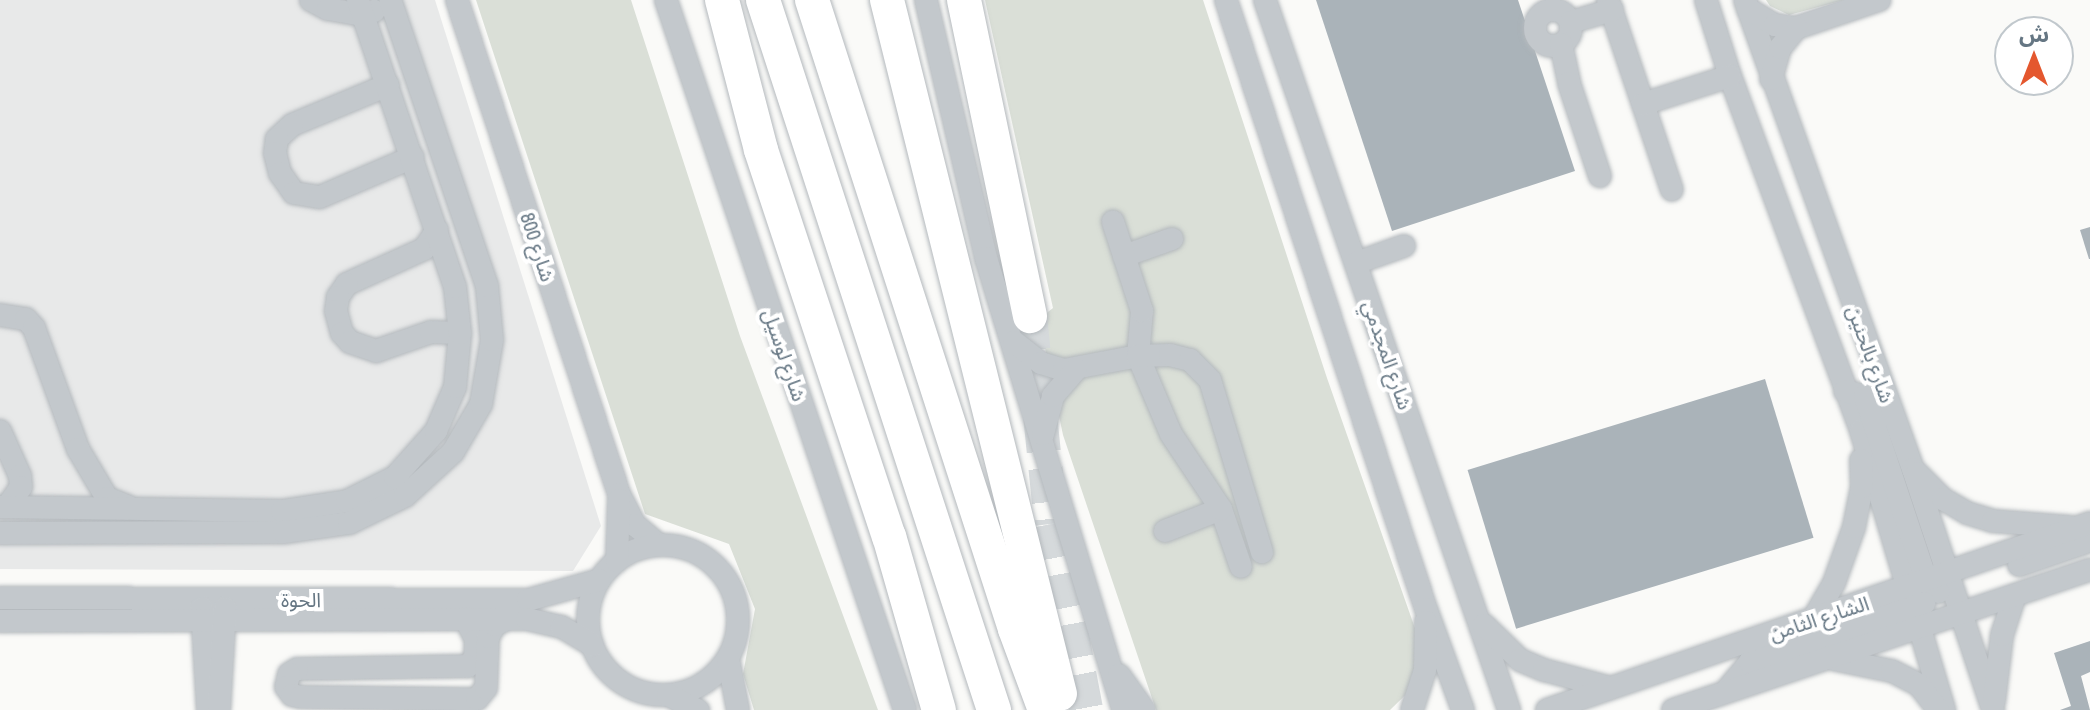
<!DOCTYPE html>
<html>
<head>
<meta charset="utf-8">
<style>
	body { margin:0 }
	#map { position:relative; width:2090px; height:710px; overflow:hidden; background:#fafaf8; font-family:"Archivo Narrow","Noto Sans Arabic",sans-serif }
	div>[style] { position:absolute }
	.built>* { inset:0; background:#e8e9e9 }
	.green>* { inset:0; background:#dadfd7 }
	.building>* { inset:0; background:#aab3b9; transform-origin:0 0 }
	.highway-tunnel>* { height:34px; margin-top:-17px; transform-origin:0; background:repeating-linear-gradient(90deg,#d5d9db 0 34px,transparent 0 51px) }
	.roads { filter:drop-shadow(0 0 2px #b4b9bd) drop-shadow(0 0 2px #b4b9bd) }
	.minor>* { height:22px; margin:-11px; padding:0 11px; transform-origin:11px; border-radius:11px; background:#c3c8cc }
	.minor>.ring { margin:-11px; padding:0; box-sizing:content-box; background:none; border:22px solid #c3c8cc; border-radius:50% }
	.highway>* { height:34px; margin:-17px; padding:0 17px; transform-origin:17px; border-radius:17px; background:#fff }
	span { translate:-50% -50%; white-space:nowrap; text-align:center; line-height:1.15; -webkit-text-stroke:8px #fff; paint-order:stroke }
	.street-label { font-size:20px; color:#657683 }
	.north { position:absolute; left:1994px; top:16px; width:80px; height:80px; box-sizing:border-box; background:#fff; border:2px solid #c1c8cd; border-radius:50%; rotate:0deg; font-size:22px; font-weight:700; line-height:32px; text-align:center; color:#657683 }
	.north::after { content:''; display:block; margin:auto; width:28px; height:36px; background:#e4572e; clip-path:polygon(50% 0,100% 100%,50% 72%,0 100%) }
</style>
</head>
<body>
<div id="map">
	<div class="built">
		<div style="clip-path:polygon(0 0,435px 0,601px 526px,573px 571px,0 569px)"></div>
	</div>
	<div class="green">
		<div style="clip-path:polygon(476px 0,631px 0,740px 336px,878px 710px,754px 710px,743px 674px,755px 609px,729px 544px,645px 514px)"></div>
		<div style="clip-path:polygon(985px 0,1203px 0,1327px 378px,1430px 671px,1390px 710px,1156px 710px,1063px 435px,1039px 319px,1053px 308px)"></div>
		<div style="clip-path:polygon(1766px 0,1844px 0,1789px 15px,1770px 6px)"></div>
	</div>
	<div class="building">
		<div style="clip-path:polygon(1316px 0,1518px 0,1575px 171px,1392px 231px)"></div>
		<div style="clip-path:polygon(2090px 227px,2090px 259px,2089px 259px,2080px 230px)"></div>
		<div style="left:1765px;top:379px;width:166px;height:311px;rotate:73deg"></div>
		<div style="clip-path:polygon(2090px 641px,2090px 672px,2081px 676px,2090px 710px,2060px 710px,2071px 706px,2054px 653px)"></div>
	</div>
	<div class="highway-tunnel">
		<div style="left:1030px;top:316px;width:209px;rotate:84.2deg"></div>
		<div style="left:1051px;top:524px;width:189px;rotate:79.3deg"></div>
	</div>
	<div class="roads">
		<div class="minor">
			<div style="left:311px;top:0;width:19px;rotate:28deg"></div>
			<div style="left:328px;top:9px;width:36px;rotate:10deg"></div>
			<div style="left:363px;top:15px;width:12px;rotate:-20deg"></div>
			<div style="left:457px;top:0;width:520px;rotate:71.84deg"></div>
			<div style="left:619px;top:494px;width:35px;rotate:63deg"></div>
			<div style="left:635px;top:525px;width:31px;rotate:40deg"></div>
			<div style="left:666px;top:0;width:749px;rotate:71.4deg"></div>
			<div style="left:926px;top:0;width:265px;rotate:76.9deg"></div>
			<div style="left:986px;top:258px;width:472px;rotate:73.1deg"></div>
			<div style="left:1226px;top:0;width:641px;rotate:71.82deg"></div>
			<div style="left:1426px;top:609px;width:108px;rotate:69.9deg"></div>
			<div style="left:1265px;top:0;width:751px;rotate:71.03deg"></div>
			<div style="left:1608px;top:0;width:200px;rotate:71.4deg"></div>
			<div style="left:1706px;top:0;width:80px;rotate:72.5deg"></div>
			<div style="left:1730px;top:76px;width:378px;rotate:69.7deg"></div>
			<div style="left:1861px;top:431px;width:291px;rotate:73.4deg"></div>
			<div style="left:1745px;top:0;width:498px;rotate:70.3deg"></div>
			<div style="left:1913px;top:469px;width:254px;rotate:71.6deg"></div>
			<div style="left:1748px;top:9px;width:31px;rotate:31deg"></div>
			<div style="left:1775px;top:25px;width:21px;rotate:8deg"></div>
			<div style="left:1796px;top:28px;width:88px;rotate:-18.6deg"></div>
			<div class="ring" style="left:1535px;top:10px;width:14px;height:14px"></div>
			<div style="left:1571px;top:22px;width:43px;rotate:-16.3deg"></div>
			<div style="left:1561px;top:44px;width:40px;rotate:78deg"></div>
			<div style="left:1569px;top:83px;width:98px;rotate:71.6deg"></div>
			<div style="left:1771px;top:79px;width:32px;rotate:-74deg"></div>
			<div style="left:1780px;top:48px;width:26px;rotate:-51deg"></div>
			<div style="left:388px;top:85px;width:104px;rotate:157.4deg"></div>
			<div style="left:292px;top:125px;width:21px;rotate:137deg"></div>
			<div style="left:277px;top:139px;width:14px;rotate:98deg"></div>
			<div style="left:275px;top:153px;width:21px;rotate:76deg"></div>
			<div style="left:280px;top:173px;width:24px;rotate:55deg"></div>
			<div style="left:294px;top:193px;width:26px;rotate:9deg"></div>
			<div style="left:320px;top:197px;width:101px;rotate:-23.3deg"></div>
			<div style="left:1643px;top:104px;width:91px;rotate:-17.8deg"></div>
			<div style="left:437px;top:230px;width:23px;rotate:124deg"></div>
			<div style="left:424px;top:249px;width:85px;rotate:155.6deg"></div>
			<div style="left:347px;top:284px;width:16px;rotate:125deg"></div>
			<div style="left:338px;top:297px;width:14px;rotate:98deg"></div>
			<div style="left:336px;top:311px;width:23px;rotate:75deg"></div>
			<div style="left:342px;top:333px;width:12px;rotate:48deg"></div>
			<div style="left:350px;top:342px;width:28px;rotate:19deg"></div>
			<div style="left:376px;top:351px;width:58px;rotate:-19.1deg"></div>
			<div style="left:431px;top:332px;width:29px;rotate:2deg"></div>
			<div style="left:1124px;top:256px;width:51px;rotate:-19.5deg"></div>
			<div style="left:1356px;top:263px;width:51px;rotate:-19.5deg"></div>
			<div style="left:0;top:315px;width:26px;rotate:9deg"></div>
			<div style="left:26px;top:319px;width:12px;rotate:48deg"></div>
			<div style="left:34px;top:328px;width:129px;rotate:70deg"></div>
			<div style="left:78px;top:449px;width:57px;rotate:59.4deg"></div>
			<div style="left:107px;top:498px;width:24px;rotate:22deg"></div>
			<div style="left:1014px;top:342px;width:34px;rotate:38deg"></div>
			<div style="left:1041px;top:363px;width:24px;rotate:17deg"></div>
			<div style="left:1064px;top:370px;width:75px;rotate:-10.7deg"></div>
			<div style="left:1138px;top:356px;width:45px;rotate:-84.9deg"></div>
			<div style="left:1142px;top:311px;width:94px;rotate:-108deg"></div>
			<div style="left:1845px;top:391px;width:21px;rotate:14deg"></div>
			<div style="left:1865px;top:396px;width:196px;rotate:71.6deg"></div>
			<div style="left:1927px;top:582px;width:15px;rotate:42deg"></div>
			<div style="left:0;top:431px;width:49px;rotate:66deg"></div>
			<div style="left:20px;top:476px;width:11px;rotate:85deg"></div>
			<div style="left:21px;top:487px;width:24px;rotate:125deg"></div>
			<div style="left:1043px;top:434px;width:39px;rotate:-75deg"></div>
			<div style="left:1053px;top:396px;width:35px;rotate:-49deg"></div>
			<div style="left:1917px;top:473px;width:37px;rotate:45deg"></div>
			<div style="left:1943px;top:499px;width:28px;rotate:30deg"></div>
			<div style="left:1967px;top:513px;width:27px;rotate:17deg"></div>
			<div style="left:1993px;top:521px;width:77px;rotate:4.5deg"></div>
			<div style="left:0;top:507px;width:282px;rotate:0.8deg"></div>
			<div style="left:282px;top:511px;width:66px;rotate:-8.7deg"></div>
			<div style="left:347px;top:501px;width:54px;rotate:-26.6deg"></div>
			<div style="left:395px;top:477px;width:62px;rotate:-48.3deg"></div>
			<div style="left:436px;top:431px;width:48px;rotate:-66.6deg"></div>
			<div style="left:455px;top:387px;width:54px;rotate:-84.7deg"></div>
			<div style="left:460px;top:333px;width:46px;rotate:-96.2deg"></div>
			<div style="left:455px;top:287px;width:303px;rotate:-108.7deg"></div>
			<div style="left:1221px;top:509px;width:61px;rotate:71deg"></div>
			<div style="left:1165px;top:531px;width:60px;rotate:-21.4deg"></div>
			<div style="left:1221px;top:509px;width:90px;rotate:-123.7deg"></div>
			<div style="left:1171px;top:434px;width:85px;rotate:-112.9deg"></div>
			<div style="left:1138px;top:356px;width:32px;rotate:-2deg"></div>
			<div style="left:1170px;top:355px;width:21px;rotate:14deg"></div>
			<div style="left:1190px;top:360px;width:28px;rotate:45deg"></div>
			<div style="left:1210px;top:380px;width:180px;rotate:73.2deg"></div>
			<div style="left:0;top:533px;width:284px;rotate:-0.2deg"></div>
			<div style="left:284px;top:532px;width:66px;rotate:-7.9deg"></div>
			<div style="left:349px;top:523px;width:62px;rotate:-25.7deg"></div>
			<div style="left:405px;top:496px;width:65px;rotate:-42.5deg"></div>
			<div style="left:453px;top:452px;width:56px;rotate:-59.7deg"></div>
			<div style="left:481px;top:404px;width:65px;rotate:-80.2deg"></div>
			<div style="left:492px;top:340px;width:54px;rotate:-95.3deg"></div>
			<div style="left:487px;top:286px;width:302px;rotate:-108.7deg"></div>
			<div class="ring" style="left:588px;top:545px;width:128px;height:128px"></div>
			<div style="left:617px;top:561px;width:61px;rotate:-88.1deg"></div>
			<div style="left:2019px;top:565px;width:75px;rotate:-18.7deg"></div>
			<div style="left:0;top:598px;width:528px;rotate:0.22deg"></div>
			<div style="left:528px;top:600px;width:74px;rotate:-15.7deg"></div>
			<div style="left:202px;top:608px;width:102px;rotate:86.6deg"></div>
			<div style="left:465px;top:618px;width:25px;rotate:63deg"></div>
			<div style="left:476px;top:640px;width:18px;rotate:93deg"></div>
			<div style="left:475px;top:658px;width:11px;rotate:131deg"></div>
			<div style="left:468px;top:666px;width:171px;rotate:179deg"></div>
			<div style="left:297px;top:669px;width:9px;rotate:148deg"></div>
			<div style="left:289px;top:674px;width:13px;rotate:103deg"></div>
			<div style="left:286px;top:687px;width:10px;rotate:53deg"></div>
			<div style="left:292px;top:695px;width:9px;rotate:13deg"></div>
			<div style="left:301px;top:697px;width:176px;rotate:0.7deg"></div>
			<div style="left:477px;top:699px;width:14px;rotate:-51deg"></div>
			<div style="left:486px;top:688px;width:51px;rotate:-87.8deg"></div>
			<div style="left:488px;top:637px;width:14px;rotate:-60deg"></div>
			<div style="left:495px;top:625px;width:13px;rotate:-27deg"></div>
			<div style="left:0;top:621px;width:527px;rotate:-0.22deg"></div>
			<div style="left:527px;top:619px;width:36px;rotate:13deg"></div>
			<div style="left:562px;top:627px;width:35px;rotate:31deg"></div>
			<div style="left:1812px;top:621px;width:44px;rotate:-59.9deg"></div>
			<div style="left:1834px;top:583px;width:59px;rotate:-70.3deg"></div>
			<div style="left:1854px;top:527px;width:41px;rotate:-78.7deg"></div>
			<div style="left:1862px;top:487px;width:27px;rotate:-92deg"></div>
			<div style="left:1484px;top:625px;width:50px;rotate:44.2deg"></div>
			<div style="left:1520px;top:660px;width:26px;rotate:23deg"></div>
			<div style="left:1544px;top:670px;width:65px;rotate:15.1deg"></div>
			<div style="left:728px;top:658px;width:53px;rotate:79.1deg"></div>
			<div style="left:1833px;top:659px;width:60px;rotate:11.5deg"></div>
			<div style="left:1892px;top:671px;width:30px;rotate:27deg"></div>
			<div style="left:1919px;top:685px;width:31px;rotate:52deg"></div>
			<div style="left:1119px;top:675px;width:43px;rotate:54.5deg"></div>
			<div style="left:1726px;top:691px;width:38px;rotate:-50deg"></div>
			<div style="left:1750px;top:662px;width:184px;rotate:-18.7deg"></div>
			<div style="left:668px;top:695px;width:34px;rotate:27deg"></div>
			<div style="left:1994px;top:701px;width:66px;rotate:-83.1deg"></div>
			<div style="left:2002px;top:635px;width:42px;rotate:-72deg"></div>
			<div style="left:219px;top:710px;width:102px;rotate:-86.6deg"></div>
			<div style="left:1412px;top:710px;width:42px;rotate:-72deg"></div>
			<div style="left:1425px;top:670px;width:48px;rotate:-88.8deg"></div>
			<div style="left:1547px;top:710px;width:574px;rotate:-19deg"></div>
			<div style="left:1673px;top:710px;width:440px;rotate:-18.6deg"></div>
		</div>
		<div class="highway">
			<div style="left:722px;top:0;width:155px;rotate:75.4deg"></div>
			<div style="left:761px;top:150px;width:407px;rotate:71.7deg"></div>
			<div style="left:889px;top:536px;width:181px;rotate:74deg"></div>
			<div style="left:763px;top:0;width:747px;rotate:71.98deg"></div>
			<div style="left:812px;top:0;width:661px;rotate:72.11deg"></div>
			<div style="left:1015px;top:629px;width:86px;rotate:69.7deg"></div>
			<div style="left:887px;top:0;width:715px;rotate:76deg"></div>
			<div style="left:964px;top:0;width:323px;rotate:78.2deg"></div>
		</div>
	</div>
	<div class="street-label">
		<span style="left:538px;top:247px;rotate:72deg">شارع 800</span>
		<span style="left:1871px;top:354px;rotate:70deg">شارع بالحنين</span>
		<span style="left:785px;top:355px;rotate:71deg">شارع لوسيل</span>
		<span style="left:1388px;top:355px;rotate:71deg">شارع المجدمي</span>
		<span style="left:301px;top:599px">الحوة</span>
		<span style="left:1819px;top:618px;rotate:-18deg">الشارع الثامن</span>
	</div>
	<div class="north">ش</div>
</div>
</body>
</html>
